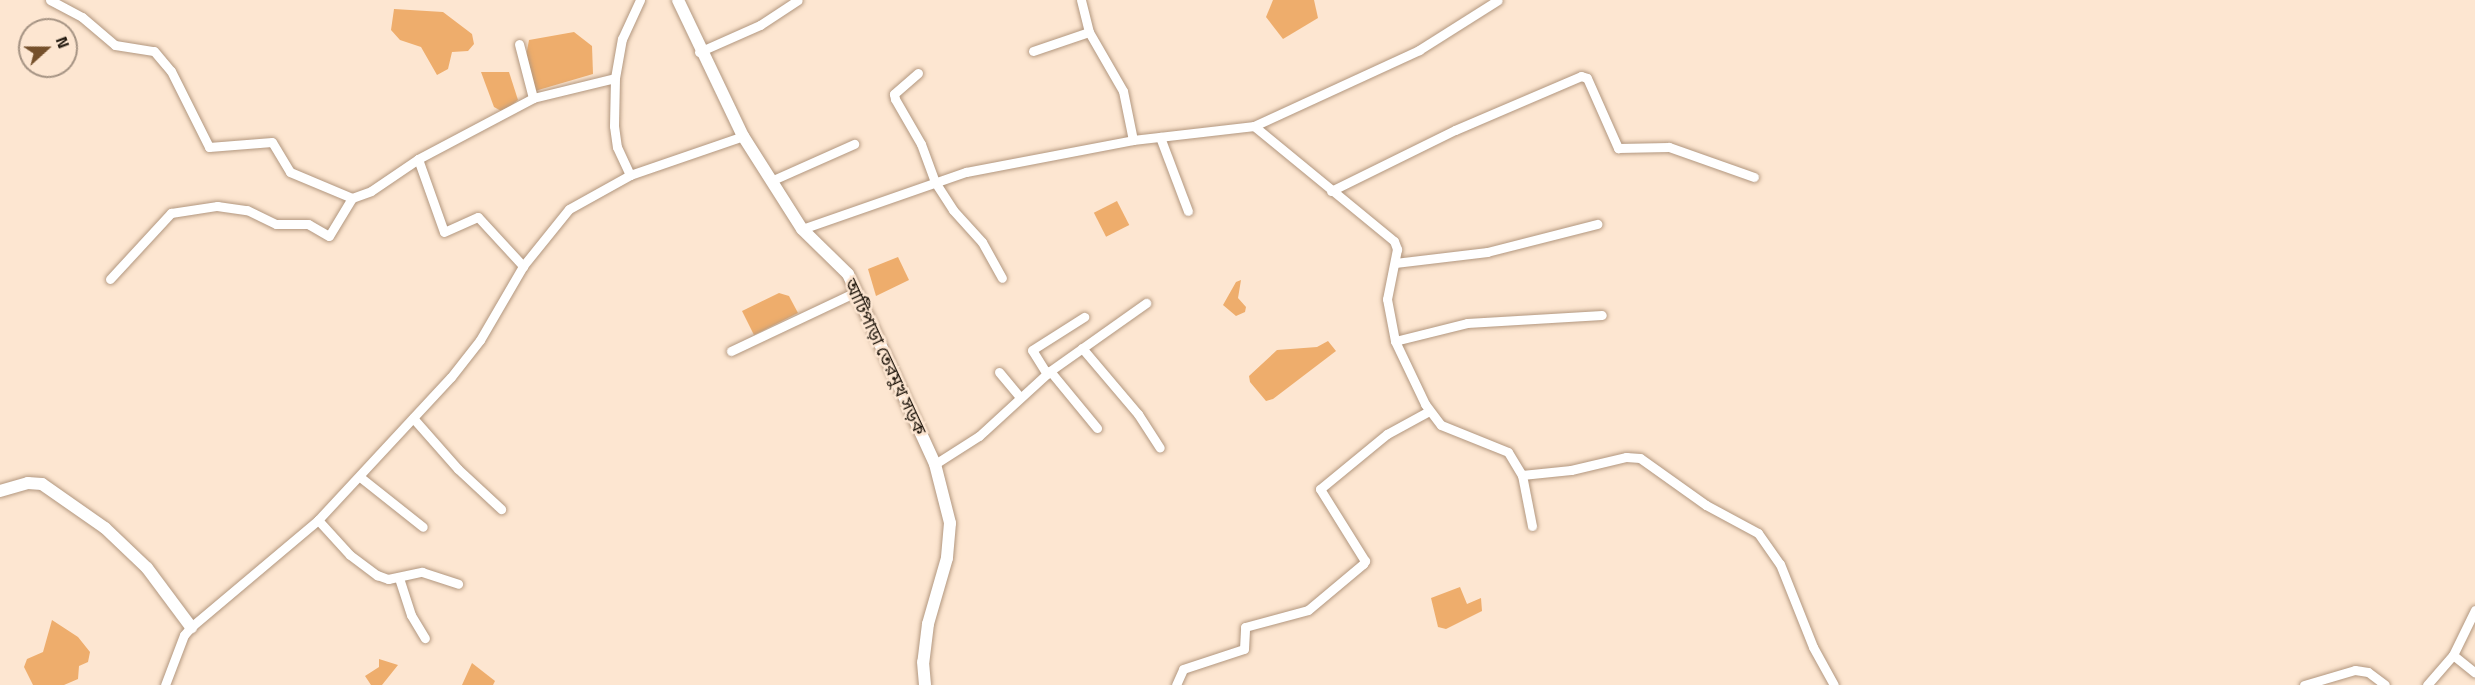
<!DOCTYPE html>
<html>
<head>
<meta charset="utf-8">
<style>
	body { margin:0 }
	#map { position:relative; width:2475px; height:685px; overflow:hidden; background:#fde6d1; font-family:"Titillium Web","Noto Sans Bengali",sans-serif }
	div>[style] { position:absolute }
	.water>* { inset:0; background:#eead6c; transform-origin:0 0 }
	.roads { filter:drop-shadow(0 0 2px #b2977f) drop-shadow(0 0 2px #b2977f) }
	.street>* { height:9px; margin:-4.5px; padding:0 4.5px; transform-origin:4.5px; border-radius:4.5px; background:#fff }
	.secondary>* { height:12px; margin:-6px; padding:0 6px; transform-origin:6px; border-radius:6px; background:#fff }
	span { translate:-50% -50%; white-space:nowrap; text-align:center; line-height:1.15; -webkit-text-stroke:5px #fde6d1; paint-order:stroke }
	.street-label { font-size:18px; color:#20170d }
	.north { position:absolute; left:18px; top:18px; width:60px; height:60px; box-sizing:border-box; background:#fde6d1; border:2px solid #a59383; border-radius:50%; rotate:69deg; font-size:16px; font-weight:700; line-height:24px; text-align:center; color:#20170d }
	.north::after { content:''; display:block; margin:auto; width:21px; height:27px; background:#75502b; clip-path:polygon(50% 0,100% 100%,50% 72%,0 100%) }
</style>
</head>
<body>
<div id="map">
	<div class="water">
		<div style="clip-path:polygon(1273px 0,1314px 0,1318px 18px,1283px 39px,1266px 17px)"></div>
		<div style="clip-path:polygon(394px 9px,443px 12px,472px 34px,474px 44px,468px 51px,452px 52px,448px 69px,437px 75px,421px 47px,400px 40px,391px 30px)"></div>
		<div style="clip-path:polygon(574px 32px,592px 46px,593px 74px,535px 91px,526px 56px,529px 40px)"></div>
		<div style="clip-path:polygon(481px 72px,509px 72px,518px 100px,503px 112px,494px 107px)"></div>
		<div style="left:1117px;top:201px;width:27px;height:26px;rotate:63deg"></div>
		<div style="clip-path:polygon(898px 257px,909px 280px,876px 296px,868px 269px)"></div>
		<div style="clip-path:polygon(1241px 280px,1238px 298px,1246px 307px,1245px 312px,1236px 316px,1223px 305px,1236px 282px)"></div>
		<div style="clip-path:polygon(779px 293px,789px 296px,798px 313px,754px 335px,742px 311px)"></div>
		<div style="clip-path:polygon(1328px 341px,1336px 351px,1273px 399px,1266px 401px,1250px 382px,1249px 376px,1277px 350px,1317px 347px)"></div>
		<div style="clip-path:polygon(1460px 587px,1467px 604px,1481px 598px,1482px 611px,1446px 629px,1438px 627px,1431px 598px)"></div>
		<div style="clip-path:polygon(52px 620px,78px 637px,90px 652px,88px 662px,79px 666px,78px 679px,64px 685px,33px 685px,24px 667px,27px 659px,43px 652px)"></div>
		<div style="clip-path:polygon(379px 659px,398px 665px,382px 685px,371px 685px,365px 676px,379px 667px)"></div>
		<div style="clip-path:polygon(472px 663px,495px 681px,493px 685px,462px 685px)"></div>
	</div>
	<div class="roads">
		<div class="street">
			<div style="left:50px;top:0;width:36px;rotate:28deg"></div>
			<div style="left:82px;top:17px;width:43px;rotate:40.3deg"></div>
			<div style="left:115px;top:45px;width:39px;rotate:9deg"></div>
			<div style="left:154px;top:51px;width:26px;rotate:50deg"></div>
			<div style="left:171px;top:71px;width:85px;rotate:63.4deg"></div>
			<div style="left:209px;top:147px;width:63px;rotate:-4.5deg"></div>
			<div style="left:272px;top:142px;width:35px;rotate:59deg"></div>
			<div style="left:290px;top:172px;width:67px;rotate:22.8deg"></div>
			<div style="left:352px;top:198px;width:20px;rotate:-20deg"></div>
			<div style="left:371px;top:191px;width:57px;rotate:-34.2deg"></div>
			<div style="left:418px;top:159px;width:130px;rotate:-27.9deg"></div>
			<div style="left:533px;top:98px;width:84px;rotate:-13.7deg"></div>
			<div style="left:615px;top:78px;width:40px;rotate:-80deg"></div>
			<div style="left:622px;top:39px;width:43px;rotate:-65.2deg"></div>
			<div style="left:1081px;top:0;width:33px;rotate:76deg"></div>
			<div style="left:1089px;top:32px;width:68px;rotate:60deg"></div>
			<div style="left:1123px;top:91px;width:50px;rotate:78.5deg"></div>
			<div style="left:519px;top:44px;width:56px;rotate:75.5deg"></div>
			<div style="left:1033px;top:51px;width:59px;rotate:-18.7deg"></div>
			<div style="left:699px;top:52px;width:67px;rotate:-23.9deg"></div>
			<div style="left:760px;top:25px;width:45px;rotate:-33.3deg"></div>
			<div style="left:918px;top:73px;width:32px;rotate:139deg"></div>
			<div style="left:894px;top:94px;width:5px;rotate:79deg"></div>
			<div style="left:895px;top:99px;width:52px;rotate:60deg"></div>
			<div style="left:921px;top:144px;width:40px;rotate:69.8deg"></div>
			<div style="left:935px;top:182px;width:33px;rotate:57deg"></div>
			<div style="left:953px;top:210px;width:43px;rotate:47.8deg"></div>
			<div style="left:982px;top:242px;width:41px;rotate:60.9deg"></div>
			<div style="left:615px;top:78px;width:48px;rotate:91.2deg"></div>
			<div style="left:614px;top:126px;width:21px;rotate:82deg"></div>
			<div style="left:617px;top:147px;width:31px;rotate:65deg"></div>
			<div style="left:1254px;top:126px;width:181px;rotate:39.4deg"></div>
			<div style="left:1394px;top:241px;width:9px;rotate:69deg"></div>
			<div style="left:1397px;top:249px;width:51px;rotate:101.3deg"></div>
			<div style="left:1387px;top:299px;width:43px;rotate:79.2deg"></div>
			<div style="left:1395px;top:341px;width:70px;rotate:64.5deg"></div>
			<div style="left:1425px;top:404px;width:26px;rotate:53deg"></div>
			<div style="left:1441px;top:425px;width:72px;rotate:21.9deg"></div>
			<div style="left:1508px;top:452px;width:27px;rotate:59deg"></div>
			<div style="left:1522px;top:475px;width:49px;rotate:-5.8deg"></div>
			<div style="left:1571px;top:470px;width:57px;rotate:-13.3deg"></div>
			<div style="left:1626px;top:457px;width:14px;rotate:4deg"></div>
			<div style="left:1640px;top:458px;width:81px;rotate:35.5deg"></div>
			<div style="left:1706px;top:505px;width:59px;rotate:28.3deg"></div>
			<div style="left:1758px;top:533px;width:38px;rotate:55deg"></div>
			<div style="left:1780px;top:564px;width:89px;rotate:68.3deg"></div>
			<div style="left:1813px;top:647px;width:43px;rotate:61.1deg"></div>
			<div style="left:1160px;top:137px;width:79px;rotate:69.3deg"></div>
			<div style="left:418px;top:159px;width:77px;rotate:70.4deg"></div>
			<div style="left:444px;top:232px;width:37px;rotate:-24deg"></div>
			<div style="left:478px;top:217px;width:67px;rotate:47.4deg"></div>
			<div style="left:773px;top:180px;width:89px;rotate:-24deg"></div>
			<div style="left:1331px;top:191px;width:138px;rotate:-26.2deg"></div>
			<div style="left:1455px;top:130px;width:137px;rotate:-23.2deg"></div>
			<div style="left:1581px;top:76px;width:6px;rotate:18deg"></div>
			<div style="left:1587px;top:78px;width:77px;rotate:66.1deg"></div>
			<div style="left:1618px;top:148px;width:51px;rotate:-1.1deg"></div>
			<div style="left:1669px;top:147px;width:90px;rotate:19.4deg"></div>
			<div style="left:802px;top:229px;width:174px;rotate:-19.2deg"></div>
			<div style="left:966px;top:172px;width:170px;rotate:-10.8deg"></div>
			<div style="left:1133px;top:140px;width:122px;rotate:-6.6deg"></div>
			<div style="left:1254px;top:126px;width:182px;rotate:-24.7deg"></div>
			<div style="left:1419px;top:50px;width:93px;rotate:-32.3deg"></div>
			<div style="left:1395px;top:263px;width:93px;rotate:-6.8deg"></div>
			<div style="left:1487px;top:252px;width:114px;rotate:-14.3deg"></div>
			<div style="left:110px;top:279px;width:90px;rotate:-47.3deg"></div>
			<div style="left:171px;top:213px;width:47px;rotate:-8.7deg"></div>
			<div style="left:217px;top:206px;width:30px;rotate:8deg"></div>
			<div style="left:247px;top:210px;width:32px;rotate:26deg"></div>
			<div style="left:276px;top:224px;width:32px"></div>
			<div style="left:308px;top:224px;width:24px;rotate:30deg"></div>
			<div style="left:329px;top:236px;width:44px;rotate:-58.8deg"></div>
			<div style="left:1395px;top:341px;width:74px;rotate:-14deg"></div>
			<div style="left:1467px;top:323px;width:135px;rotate:-3.4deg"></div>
			<div style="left:1082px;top:348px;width:87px;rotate:49.7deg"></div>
			<div style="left:1138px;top:414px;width:40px;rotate:57.1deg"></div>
			<div style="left:731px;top:351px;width:138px;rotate:-25.3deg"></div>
			<div style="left:1050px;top:371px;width:74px;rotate:50.5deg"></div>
			<div style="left:999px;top:372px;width:33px;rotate:50deg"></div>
			<div style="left:1047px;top:374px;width:28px;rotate:-122deg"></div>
			<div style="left:1032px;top:350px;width:62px;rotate:-32.4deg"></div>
			<div style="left:413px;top:418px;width:68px;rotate:48.6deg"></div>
			<div style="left:458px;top:469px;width:59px;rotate:42.9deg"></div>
			<div style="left:935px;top:464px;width:52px;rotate:-32.5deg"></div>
			<div style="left:979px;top:436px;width:96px;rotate:-42.5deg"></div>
			<div style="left:1050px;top:371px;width:118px;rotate:-35.3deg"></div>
			<div style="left:1522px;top:475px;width:52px;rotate:78.9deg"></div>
			<div style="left:360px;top:477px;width:80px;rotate:38.4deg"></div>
			<div style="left:318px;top:520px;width:47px;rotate:47.6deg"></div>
			<div style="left:350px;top:555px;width:34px;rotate:37deg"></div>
			<div style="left:377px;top:575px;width:12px;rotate:20deg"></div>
			<div style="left:388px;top:579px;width:35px;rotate:-12deg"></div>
			<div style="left:422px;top:572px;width:38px;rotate:18deg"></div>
			<div style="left:399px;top:578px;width:39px;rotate:72deg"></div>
			<div style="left:411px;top:615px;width:27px;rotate:59deg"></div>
			<div style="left:2453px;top:655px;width:28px;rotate:39deg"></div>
			<div style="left:165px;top:685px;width:53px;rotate:-69.2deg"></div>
			<div style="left:184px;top:635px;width:11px;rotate:-49deg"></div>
			<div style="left:191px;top:627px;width:166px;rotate:-40.1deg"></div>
			<div style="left:318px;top:520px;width:195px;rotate:-47.1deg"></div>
			<div style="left:451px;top:377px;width:47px;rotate:-51.9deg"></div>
			<div style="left:480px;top:340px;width:86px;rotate:-59.8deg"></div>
			<div style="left:523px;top:266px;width:73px;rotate:-51.1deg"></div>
			<div style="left:569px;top:209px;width:70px;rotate:-29.1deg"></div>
			<div style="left:630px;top:175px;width:120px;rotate:-19deg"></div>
			<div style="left:1176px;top:685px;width:17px;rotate:-66deg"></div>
			<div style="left:1183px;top:669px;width:64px;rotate:-18.2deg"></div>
			<div style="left:1244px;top:649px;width:22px;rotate:-87deg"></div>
			<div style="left:1245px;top:627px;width:65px;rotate:-15.1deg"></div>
			<div style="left:1308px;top:610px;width:72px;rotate:-39.9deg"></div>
			<div style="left:1363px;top:564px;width:4px;rotate:-56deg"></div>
			<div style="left:1365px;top:561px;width:85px;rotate:-122deg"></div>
			<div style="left:1320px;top:489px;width:87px;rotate:-39.4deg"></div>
			<div style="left:1387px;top:434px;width:48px;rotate:-28.7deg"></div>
			<div style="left:2304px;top:685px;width:53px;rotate:-16.4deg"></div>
			<div style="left:2355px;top:670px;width:13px;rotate:9deg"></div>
			<div style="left:2368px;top:672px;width:21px;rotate:37deg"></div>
			<div style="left:2427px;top:685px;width:40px;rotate:-49deg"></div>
			<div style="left:2453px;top:655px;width:50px;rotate:-63.9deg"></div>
		</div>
		<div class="secondary">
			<div style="left:678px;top:0;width:151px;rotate:64.5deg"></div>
			<div style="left:743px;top:136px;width:110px;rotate:57.6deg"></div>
			<div style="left:802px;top:229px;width:64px;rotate:44.4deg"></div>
			<div style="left:848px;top:274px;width:209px;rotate:65.4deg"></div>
			<div style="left:935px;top:464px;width:61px;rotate:75.7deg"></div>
			<div style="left:950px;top:523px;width:35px;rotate:95deg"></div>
			<div style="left:947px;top:558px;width:69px;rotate:106.1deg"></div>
			<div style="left:928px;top:624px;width:38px;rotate:97deg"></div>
			<div style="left:923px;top:662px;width:23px;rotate:85deg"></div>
			<div style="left:0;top:491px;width:29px;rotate:-16deg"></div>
			<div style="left:28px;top:483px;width:14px;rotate:4deg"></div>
			<div style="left:42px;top:484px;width:77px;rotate:34.9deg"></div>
			<div style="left:105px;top:528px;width:58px;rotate:43.6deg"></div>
			<div style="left:147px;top:568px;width:74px;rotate:53.3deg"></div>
		</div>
	</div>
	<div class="street-label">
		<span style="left:885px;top:357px;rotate:65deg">আটিপাড়া তেরমুখ সড়ক</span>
	</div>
	<div class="north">N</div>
</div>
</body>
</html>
